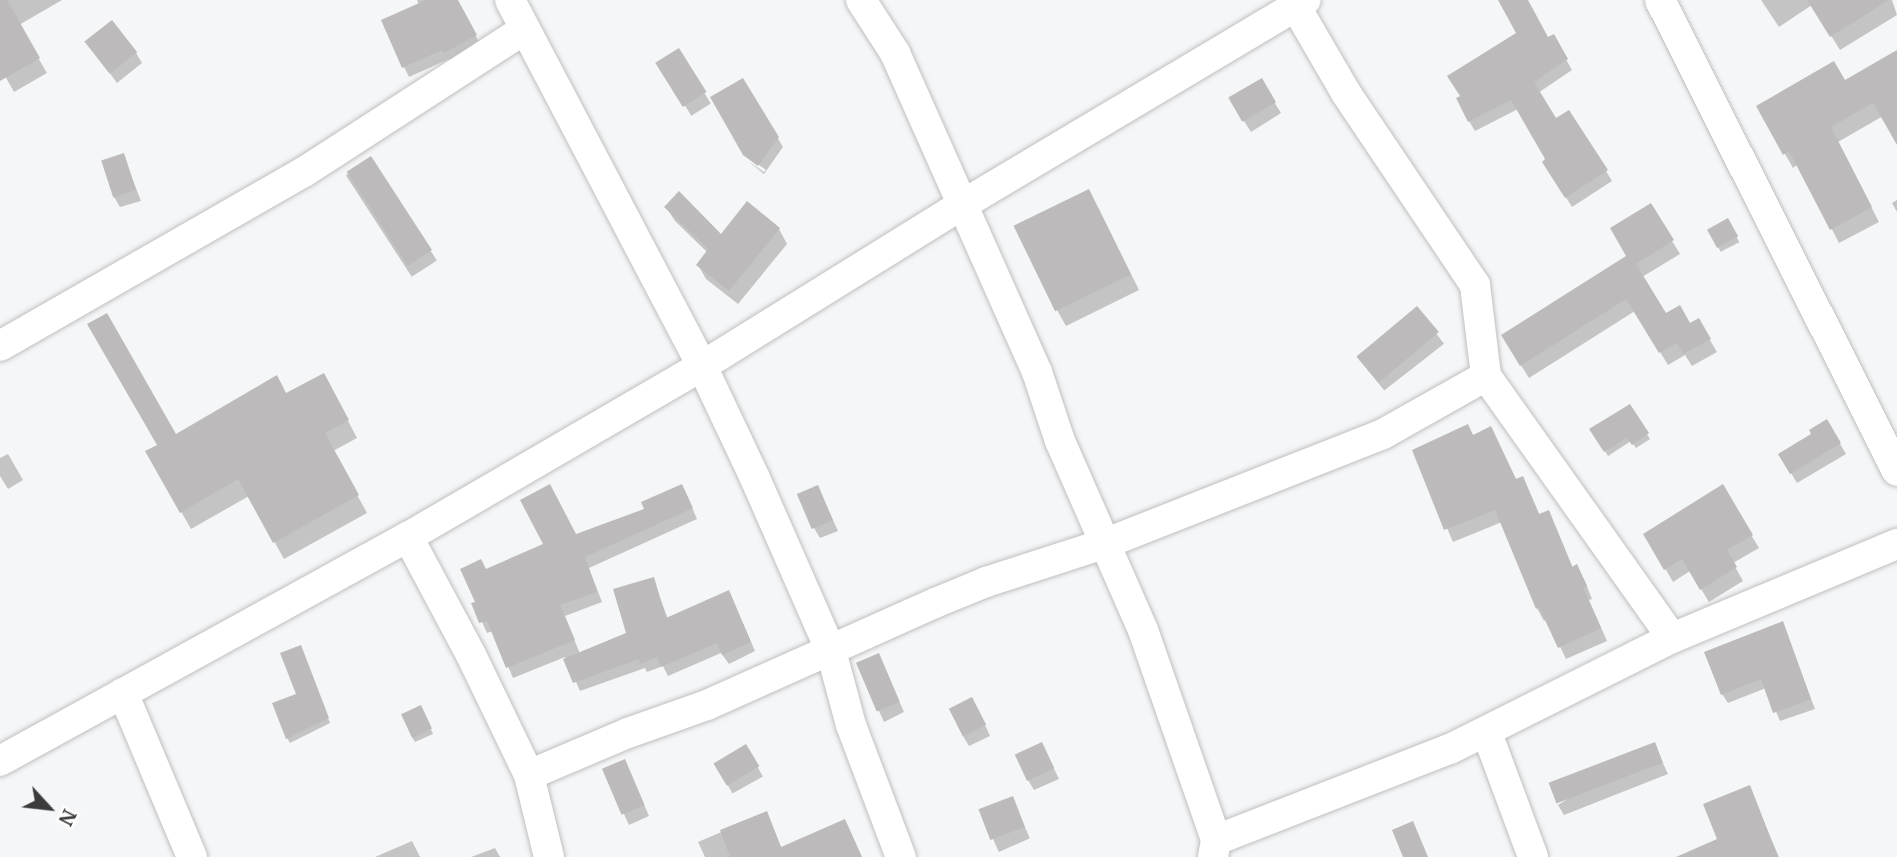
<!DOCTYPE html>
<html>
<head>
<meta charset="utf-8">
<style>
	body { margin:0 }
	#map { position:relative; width:1897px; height:857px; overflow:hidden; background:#f5f6f7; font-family:Merriweather,serif }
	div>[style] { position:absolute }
	.shadow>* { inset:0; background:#0003; transform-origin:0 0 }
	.building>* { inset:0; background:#bcbaba; transform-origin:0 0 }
	.roads { filter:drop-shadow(0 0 2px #bfbfc0) drop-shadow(0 0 2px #bfbfc0) }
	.minor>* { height:30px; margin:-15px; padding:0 15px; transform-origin:15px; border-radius:15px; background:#fff }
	span { translate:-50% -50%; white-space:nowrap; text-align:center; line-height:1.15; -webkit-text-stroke:5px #fff; paint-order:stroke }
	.north { position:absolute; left:14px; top:773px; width:70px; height:70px; -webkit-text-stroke:5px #fff; paint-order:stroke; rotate:117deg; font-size:19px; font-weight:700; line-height:28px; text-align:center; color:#3b3b3c }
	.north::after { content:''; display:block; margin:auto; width:24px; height:32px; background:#3b3b3c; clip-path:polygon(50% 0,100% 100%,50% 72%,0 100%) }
</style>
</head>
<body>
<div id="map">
	<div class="shadow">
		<div style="clip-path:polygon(0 0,62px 0,19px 25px,47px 73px,14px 92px,0 67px)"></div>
		<div style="clip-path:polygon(417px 0,457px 0,481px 46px,451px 62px,449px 59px,409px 77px,404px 67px,419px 5px)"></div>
		<div style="clip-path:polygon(1500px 0,1526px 0,1548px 39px,1553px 36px,1572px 70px,1538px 93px,1555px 121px,1606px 171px,1612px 181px,1572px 207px,1550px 172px,1548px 160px,1518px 109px,1475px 131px,1469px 121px,1519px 34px)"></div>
		<div style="clip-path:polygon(1761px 0,1892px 0,1897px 15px,1840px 50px,1812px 5px,1779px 27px)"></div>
		<div style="clip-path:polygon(87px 42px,136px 53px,142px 63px,117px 83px)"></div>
		<div style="left:678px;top:51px;width:62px;height:23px;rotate:58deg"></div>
		<div style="clip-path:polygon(1897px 52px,1897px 132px,1883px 116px,1838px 142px,1879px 222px,1839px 243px,1798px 164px,1793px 168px,1758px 107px,1845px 82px)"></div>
		<div style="clip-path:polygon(743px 80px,783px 147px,764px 174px,748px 161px,764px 172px,766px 170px,744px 154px)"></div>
		<div style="clip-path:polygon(1261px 81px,1281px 113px,1251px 132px,1237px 110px)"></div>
		<div style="clip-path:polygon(123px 155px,141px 201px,120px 207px,114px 197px)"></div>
		<div style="left:371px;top:159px;width:121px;height:30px;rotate:57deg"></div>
		<div style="clip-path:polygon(1897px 200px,1897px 212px,1892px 203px)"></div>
		<div style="clip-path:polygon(1651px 206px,1680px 254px,1642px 277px,1666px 315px,1689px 325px,1698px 320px,1717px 352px,1692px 366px,1685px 355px,1668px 365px,1635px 311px,1529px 378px,1511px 349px,1629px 256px)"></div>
		<div style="clip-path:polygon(666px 207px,721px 236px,779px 229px,787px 244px,738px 304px,706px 279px,698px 265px,708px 253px,675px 221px)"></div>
		<div style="clip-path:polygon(1098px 207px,1139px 290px,1066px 326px,1057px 310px)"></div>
		<div style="left:1728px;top:220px;width:25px;height:21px;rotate:63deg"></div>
		<div style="left:1417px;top:309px;width:44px;height:76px;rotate:52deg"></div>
		<div style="clip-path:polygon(333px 392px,357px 438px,333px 451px,367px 513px,284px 559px,249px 496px,191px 529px,147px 452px,175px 436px,286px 395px)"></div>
		<div style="clip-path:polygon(1630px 406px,1650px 439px,1636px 448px,1631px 441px,1608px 456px,1592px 430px)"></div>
		<div style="clip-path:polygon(1827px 422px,1846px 454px,1797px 483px,1780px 455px,1814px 435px)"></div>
		<div style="clip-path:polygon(1473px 437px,1529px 491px,1540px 516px,1555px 525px,1573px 568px,1584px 579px,1592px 599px,1589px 600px,1607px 641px,1566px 659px,1547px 619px,1544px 621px,1537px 608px,1502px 522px,1453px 542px,1414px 451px)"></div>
		<div style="clip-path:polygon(8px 454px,23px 480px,8px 489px,0 476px,0 458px)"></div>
		<div style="clip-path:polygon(818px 487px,838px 531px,820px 538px,814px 528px)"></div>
		<div style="clip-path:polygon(1722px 487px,1759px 548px,1733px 563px,1743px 581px,1709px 602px,1690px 571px,1673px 582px,1646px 535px)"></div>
		<div style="clip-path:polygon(687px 496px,697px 519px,589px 568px,602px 602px,565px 616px,580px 654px,628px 634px,653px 579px,668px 619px,733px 601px,755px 651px,729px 664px,721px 653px,668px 676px,663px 666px,647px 672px,645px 668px,580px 691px,565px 657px,513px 678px,493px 631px,487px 633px,474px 604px,477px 603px,486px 571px)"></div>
		<div style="clip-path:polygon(1782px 623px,1815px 709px,1780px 721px,1766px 688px,1728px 703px,1722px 694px)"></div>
		<div style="clip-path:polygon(302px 651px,330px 723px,290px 743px,287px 738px,298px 695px)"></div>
		<div style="clip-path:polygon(858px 665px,884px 666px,904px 712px,884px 722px)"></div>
		<div style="clip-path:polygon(978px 709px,990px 736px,969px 746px,963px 736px)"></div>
		<div style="clip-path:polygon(423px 712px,433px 734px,415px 742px,412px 737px)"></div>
		<div style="clip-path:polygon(1042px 744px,1059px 779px,1034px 790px,1028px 780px)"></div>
		<div style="clip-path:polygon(1654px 744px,1668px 774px,1564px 815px,1558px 805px)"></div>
		<div style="left:746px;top:746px;width:35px;height:35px;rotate:61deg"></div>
		<div style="clip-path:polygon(604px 770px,630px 772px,649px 816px,629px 825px)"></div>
		<div style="clip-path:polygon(1749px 788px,1779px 857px,1700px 857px,1719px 840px)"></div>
		<div style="left:1012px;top:798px;width:44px;height:34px;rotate:66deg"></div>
		<div style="clip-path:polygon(766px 813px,782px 849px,862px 857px,705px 857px,698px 842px)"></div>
		<div style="clip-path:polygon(412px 841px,420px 857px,375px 857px)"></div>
		<div style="clip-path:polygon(495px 848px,500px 857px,471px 857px)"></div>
	</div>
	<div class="building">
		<div style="clip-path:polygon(0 0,7px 0,40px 58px,0 81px)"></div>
		<div style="clip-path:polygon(426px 0,458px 0,477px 35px,444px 53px,442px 50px,402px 68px,381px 20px)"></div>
		<div style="clip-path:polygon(1498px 0,1528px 0,1548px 37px,1554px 34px,1568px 59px,1534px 82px,1556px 118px,1569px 110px,1608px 170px,1565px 198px,1542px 162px,1545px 159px,1511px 100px,1468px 122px,1456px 98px,1460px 96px,1447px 76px,1516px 33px)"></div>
		<div style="clip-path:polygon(1807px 0,1889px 0,1830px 37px)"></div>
		<div style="left:112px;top:20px;width:41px;height:35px;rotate:52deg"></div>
		<div style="left:679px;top:48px;width:52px;height:28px;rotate:58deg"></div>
		<div style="clip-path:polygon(1897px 50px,1897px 145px,1873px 103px,1831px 127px,1872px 207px,1830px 230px,1789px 151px,1783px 155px,1756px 106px,1834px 61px,1845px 80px)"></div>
		<div style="clip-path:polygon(743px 78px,779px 137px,758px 166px,743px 155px,710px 97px)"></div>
		<div style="left:1262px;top:78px;width:28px;height:39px;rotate:60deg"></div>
		<div style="left:124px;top:153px;width:39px;height:24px;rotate:72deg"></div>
		<div style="left:371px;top:156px;width:112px;height:29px;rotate:57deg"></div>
		<div style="left:1089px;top:189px;width:95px;height:84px;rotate:64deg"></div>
		<div style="clip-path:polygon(679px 191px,721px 234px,747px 201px,780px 228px,729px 291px,696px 265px,708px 249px,664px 207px)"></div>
		<div style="clip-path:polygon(1651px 203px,1674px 240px,1636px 264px,1666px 313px,1680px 305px,1690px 323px,1699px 318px,1711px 339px,1683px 354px,1677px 343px,1659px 353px,1626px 299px,1520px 366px,1501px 335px,1626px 256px,1610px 228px)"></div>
		<div style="left:1728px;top:218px;width:21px;height:24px;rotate:61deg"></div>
		<div style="left:1417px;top:306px;width:34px;height:79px;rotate:50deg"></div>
		<div style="clip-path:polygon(107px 313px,176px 434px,277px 375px,286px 393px,324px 373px,349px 420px,325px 433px,359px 495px,273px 543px,238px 479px,180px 513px,145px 451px,157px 445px,87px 324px)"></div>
		<div style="clip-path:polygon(1630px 404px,1649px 433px,1632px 445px,1627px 438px,1604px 452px,1589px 429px)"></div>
		<div style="clip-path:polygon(1827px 419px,1841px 443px,1790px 474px,1778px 454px,1811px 434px,1809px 430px)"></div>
		<div style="clip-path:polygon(1468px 424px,1473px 435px,1491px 426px,1516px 479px,1523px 476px,1539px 514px,1549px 510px,1572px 567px,1577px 564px,1587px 586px,1583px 588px,1601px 628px,1558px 648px,1539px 607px,1536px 609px,1495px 510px,1444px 530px,1412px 450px)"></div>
		<div style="clip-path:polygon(550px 484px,576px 534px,644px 509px,641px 502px,682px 484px,693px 508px,585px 557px,597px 592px,560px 605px,575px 640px,506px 668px,487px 621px,479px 623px,471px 603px,475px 602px,460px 569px,481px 559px,486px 569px,543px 544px,520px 500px)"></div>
		<div style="clip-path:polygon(1723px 484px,1753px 535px,1727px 550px,1737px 567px,1700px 590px,1682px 559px,1664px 570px,1643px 534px)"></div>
		<div style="left:818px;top:485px;width:38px;height:23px;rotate:67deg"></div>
		<div style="clip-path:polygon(654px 577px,666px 618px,729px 590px,751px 642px,722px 655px,717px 643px,661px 667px,657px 657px,640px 664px,639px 659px,573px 683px,563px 659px,626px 633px,613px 589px)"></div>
		<div style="clip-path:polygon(1783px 621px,1811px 699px,1773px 713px,1761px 679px,1721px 695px,1704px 652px)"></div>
		<div style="clip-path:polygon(301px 645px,329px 718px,286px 739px,272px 703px,296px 694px,280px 653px)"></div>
		<div style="left:879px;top:653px;width:53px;height:25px;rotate:67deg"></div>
		<div style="left:972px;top:697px;width:31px;height:26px;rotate:63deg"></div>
		<div style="left:421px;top:705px;width:26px;height:22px;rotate:65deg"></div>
		<div style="left:1042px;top:742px;width:29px;height:30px;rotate:65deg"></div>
		<div style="left:1655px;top:742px;width:22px;height:114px;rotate:69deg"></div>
		<div style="left:746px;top:744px;width:26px;height:38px;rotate:59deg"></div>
		<div style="left:625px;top:759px;width:50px;height:25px;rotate:67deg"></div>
		<div style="clip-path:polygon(1750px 785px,1778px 857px,1676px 857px,1717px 839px,1703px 804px)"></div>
		<div style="left:1013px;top:796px;width:33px;height:37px;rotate:69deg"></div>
		<div style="clip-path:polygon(767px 811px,781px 847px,845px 819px,862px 857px,730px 857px,720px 830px)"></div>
		<div style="clip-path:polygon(1413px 821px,1428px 857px,1403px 857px,1392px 830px)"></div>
	</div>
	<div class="roads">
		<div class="minor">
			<div style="left:510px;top:0;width:413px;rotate:62.3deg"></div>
			<div style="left:702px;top:366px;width:122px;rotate:64.7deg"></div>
			<div style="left:754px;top:476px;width:191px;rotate:66.3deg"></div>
			<div style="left:831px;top:651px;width:77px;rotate:74.9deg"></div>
			<div style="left:851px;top:725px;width:141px;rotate:69.3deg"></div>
			<div style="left:861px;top:0;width:63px;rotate:57.3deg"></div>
			<div style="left:895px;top:53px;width:349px;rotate:66deg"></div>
			<div style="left:1037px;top:372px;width:73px;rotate:71.6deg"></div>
			<div style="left:1060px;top:441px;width:206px;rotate:66.3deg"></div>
			<div style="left:1143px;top:630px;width:222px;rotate:70.8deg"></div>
			<div style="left:1216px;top:840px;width:17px;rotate:100deg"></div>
			<div style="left:1660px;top:0;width:527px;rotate:63.29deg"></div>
			<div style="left:1296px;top:7px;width:99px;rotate:59.8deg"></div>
			<div style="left:1346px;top:93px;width:231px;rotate:56.1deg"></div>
			<div style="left:1475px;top:285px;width:92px;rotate:83.1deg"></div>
			<div style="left:1486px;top:376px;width:321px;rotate:54.6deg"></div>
			<div style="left:0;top:346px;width:350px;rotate:-29.8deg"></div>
			<div style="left:304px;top:172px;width:263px;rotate:-32.9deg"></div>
			<div style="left:408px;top:537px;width:134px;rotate:61.9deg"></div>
			<div style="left:471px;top:655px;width:133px;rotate:64.2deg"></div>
			<div style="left:529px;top:775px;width:84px;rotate:76.3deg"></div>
			<div style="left:123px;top:693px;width:178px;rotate:67.2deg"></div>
			<div style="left:1487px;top:733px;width:132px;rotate:69.6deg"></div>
			<div style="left:0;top:761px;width:465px;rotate:-28.8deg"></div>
			<div style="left:408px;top:537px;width:340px;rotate:-30.2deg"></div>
			<div style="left:702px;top:366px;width:306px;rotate:-31.8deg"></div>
			<div style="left:962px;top:205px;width:400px;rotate:-30.8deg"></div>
			<div style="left:529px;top:775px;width:108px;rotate:-23deg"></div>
			<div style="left:628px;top:733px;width:84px;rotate:-19.5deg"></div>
			<div style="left:707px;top:705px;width:250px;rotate:-24.1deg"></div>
			<div style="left:935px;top:603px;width:55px;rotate:-22.4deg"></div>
			<div style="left:986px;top:582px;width:124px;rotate:-17.9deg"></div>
			<div style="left:1104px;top:544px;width:300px;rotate:-21.5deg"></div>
			<div style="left:1383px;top:434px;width:118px;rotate:-29.4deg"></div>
			<div style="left:1216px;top:840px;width:251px;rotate:-21.3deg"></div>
			<div style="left:1450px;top:749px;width:248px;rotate:-26.6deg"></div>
			<div style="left:1672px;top:638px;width:244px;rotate:-22.7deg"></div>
		</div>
	</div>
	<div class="north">N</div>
</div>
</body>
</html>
